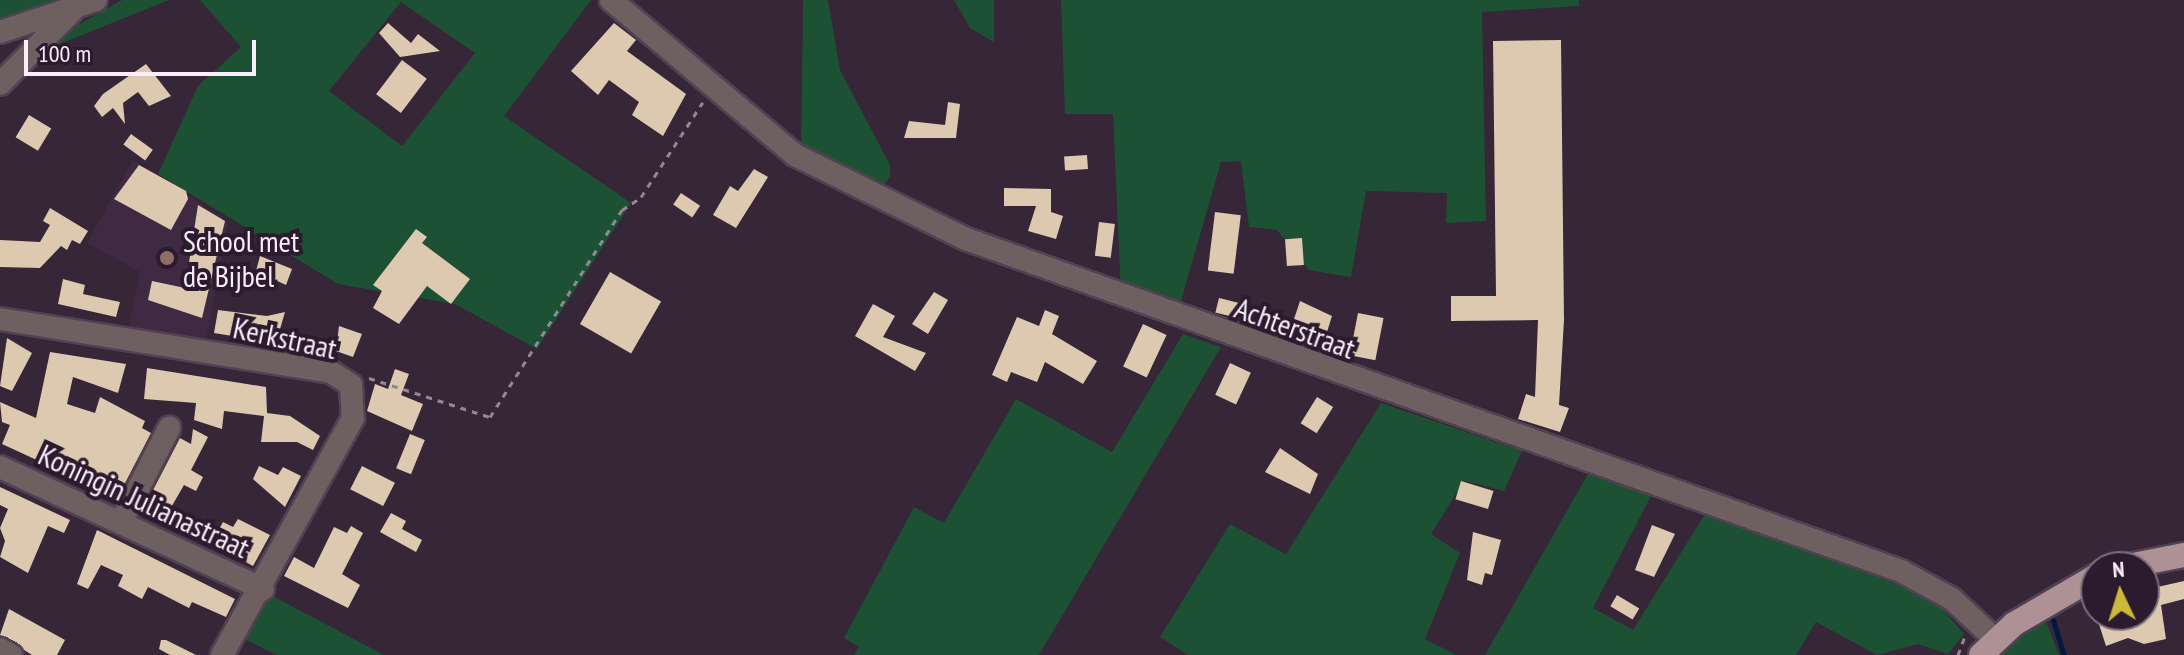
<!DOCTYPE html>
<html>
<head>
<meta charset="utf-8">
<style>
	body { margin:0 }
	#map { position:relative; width:2184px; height:655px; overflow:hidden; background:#372538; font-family:"PT Sans Narrow",sans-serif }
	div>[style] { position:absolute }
	.built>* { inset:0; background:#402a43 }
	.green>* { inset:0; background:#1d5133 }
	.stream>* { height:5px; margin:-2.5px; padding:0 2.5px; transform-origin:2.5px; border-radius:2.5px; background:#01193f }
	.building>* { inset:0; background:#ddc9af; transform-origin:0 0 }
	.path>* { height:3px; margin-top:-1.5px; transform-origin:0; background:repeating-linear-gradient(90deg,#958696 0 6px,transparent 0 12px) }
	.roads { filter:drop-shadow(2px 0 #524153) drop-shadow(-2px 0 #524153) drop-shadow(0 2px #524153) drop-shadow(0 -2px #524153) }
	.minor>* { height:22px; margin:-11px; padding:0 11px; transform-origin:11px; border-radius:11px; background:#6e5f61 }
	.major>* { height:24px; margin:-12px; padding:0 12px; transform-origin:12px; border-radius:12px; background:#ae9195 }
	.dots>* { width:22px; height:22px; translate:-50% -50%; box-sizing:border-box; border:4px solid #2c1b2e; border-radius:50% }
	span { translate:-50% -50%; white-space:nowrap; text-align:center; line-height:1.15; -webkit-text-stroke:8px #2c1b2e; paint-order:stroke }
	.poi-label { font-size:30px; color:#faeefb }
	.left { translate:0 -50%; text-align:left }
	.street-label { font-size:30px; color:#faeefb }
	.north { position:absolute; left:2080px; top:551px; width:80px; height:80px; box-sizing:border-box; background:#2c1b2e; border:2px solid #7e6f80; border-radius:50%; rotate:356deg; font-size:22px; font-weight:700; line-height:32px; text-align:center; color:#faeefb }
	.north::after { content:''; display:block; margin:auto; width:28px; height:36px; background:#ccb939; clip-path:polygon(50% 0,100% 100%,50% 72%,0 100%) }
	.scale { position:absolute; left:24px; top:40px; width:232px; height:36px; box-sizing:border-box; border:4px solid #faeefb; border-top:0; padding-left:10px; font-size:24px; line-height:28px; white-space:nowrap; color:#faeefb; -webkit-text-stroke:6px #2c1b2e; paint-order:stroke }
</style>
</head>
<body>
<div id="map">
	<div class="built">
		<i style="clip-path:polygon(133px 160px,228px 222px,206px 339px,129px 327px,140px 272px,87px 243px)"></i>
	</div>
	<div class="green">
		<i style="clip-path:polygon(0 0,88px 0,0 29px)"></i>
		<i style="clip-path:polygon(122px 0,169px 0,40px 52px,60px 35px)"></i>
		<i style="clip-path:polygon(evenodd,200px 0,591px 0,504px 116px,631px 203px,537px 349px,455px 304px,338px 284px,158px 174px,198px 86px,241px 47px,200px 0,401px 2px,475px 53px,402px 146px,329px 91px,401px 2px)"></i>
		<i style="clip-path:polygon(803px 0,828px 0,840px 70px,890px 165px,890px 177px,878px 193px,801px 153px)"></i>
		<i style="clip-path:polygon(954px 0,994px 0,994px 42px,970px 28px)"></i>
		<i style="clip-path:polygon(1061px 0,1579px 0,1579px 6px,1482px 12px,1486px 221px,1446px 223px,1447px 193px,1366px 191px,1351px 277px,1309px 270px,1277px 230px,1249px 227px,1241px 161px,1221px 162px,1177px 315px,1121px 295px,1113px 114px,1065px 114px)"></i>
		<i style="clip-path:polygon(1183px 334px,1221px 347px,1039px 655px,854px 655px,859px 647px,844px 638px,914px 507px,944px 523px,1016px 399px,1112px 452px)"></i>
		<i style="clip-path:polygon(1381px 403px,1522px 451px,1504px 491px,1464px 481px,1431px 534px,1460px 553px,1425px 639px,1457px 655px,1188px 655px,1160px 637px,1230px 524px,1286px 554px)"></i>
		<i style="clip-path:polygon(1588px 474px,1651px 496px,1593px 608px,1633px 630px,1705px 514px,1932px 597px,1964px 634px,1948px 654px,1918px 644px,1877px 655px,1816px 622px,1796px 655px,1485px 655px)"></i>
		<i style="clip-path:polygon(269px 594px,384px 655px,277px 655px,242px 638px)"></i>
		<i style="clip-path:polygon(2045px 619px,2059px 655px,1994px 655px,2008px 642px)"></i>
	</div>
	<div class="stream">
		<i style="left:2053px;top:620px;width:37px;rotate:73deg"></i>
	</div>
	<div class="building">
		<i style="clip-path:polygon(388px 23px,411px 43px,418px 34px,440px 51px,400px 57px,379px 33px)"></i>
		<i style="clip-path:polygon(614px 23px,636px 40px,627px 51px,686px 94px,663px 136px,632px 115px,639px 102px,609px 80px,598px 95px,571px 71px)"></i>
		<i style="clip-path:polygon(1561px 40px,1564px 320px,1559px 405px,1569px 408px,1560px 432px,1518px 419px,1526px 394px,1535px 397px,1538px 320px,1451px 321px,1451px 296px,1496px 296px,1493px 41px)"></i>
		<i style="left:402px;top:60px;width:31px;height:43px;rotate:37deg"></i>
		<i style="clip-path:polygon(146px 64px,171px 96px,149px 106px,138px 92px,123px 103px,125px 124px,113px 108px,102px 117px,94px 106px,103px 94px)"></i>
		<i style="clip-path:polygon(948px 102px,960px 104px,956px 138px,904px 138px,909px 121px,945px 125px)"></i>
		<i style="left:29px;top:115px;width:26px;height:26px;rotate:31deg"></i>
		<i style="left:131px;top:134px;width:27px;height:13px;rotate:36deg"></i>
		<i style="left:1087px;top:155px;width:14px;height:23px;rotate:86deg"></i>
		<i style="clip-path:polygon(139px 165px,186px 191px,188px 199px,171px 230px,114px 199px)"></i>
		<i style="clip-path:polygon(754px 169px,768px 177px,736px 228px,713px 215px,730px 186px,738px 191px)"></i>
		<i style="clip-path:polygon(1004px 188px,1051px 189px,1051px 212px,1063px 216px,1056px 239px,1028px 231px,1036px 206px,1004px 206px)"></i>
		<i style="left:681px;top:193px;width:23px;height:14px;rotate:34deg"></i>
		<i style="clip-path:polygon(198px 205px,225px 221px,202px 318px,148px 300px,152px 281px,185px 288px)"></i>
		<i style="clip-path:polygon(50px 208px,88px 231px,80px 244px,72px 240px,67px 250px,61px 246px,40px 268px,0 267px,0 240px,40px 242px,50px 225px,43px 221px)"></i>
		<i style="left:1215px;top:212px;width:26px;height:59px;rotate:7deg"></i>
		<i style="left:1099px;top:222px;width:16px;height:34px;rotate:7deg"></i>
		<i style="clip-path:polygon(416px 229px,427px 237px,422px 243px,470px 279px,451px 304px,427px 286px,399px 324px,373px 308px,382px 291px,373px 285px)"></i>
		<i style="left:1302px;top:238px;width:27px;height:17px;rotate:86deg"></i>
		<i style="clip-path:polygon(260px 256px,292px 269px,286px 285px,256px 271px)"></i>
		<i style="left:610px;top:272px;width:59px;height:60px;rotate:30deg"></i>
		<i style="clip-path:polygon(63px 279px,85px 285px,83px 294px,120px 302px,116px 317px,58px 304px)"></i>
		<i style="clip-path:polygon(934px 292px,948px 300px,928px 334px,912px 324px)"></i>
		<i style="left:1219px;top:298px;width:25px;height:15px;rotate:14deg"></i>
		<i style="clip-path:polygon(1300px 301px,1332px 316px,1327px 332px,1293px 322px)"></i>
		<i style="clip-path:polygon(873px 304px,895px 316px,883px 337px,926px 353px,915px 371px,855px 336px)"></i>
		<i style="clip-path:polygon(218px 310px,267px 316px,285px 312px,276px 343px,214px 333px)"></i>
		<i style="clip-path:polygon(1045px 310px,1059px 316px,1052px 334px,1097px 361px,1083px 384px,1045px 362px,1037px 382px,1011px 372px,1007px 382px,992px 375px,1017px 317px,1039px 326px)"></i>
		<i style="left:1358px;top:313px;width:26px;height:43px;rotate:11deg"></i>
		<i style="left:1143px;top:324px;width:26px;height:47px;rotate:25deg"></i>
		<i style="clip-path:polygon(339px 326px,362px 334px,353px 357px,336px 351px)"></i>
		<i style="clip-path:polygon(7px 338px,32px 353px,12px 391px,0 386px)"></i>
		<i style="clip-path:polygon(50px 352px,126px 364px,118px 393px,73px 377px,67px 404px,95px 413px,100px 397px,145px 421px,142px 428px,151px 433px,122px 489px,109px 482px,104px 491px,2px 444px,10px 425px,2px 422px,0 402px,36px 418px)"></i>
		<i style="left:1230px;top:363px;width:23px;height:35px;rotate:25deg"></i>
		<i style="clip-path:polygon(147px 368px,266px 387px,267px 413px,290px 416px,320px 436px,313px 450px,297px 442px,261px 442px,264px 416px,224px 411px,222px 429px,194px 420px,196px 403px,144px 399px)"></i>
		<i style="clip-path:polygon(395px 369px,409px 374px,401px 395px,423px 404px,412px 431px,367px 411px,375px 384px,388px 389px)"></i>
		<i style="left:1317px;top:397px;width:19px;height:31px;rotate:32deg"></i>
		<i style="clip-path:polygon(193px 429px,208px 437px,191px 470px,203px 477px,196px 491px,184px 485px,169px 511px,151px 494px,180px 438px,191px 444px)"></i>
		<i style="left:410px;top:434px;width:16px;height:37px;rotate:22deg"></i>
		<i style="clip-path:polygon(1280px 448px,1318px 474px,1310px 494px,1265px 472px)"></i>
		<i style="clip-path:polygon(259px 466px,278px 475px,283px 467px,301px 476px,285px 507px,253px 479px)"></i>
		<i style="left:362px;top:466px;width:37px;height:26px;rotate:27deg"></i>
		<i style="left:1461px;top:481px;width:34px;height:19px;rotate:17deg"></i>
		<i style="clip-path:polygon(0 487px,70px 520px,64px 533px,48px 526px,28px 573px,0 557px,5px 541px,0 528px,8px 509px,0 505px)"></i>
		<i style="clip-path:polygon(391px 513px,406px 521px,402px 529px,422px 540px,416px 552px,380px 532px)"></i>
		<i style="clip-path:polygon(238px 519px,270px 535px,253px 566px,235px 556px,239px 548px,216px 535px,223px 522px,233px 527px)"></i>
		<i style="clip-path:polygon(1652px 525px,1675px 534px,1654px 577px,1635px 570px)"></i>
		<i style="clip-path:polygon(351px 526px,363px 533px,342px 574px,360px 585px,348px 608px,284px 576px,294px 557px,314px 568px,334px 527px,347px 533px)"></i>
		<i style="clip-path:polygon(97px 530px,235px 599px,226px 617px,192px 602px,189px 608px,148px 587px,142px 599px,118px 586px,123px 575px,101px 565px,88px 589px,77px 584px)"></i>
		<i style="clip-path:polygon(1473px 532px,1501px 540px,1492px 575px,1485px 573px,1482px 585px,1467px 580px)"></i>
		<i style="clip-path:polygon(2184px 581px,2184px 599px,2161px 605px,2166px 639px,2144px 644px,2128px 638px,2106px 646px,2096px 615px,2144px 615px,2144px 590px)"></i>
		<i style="left:1617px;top:595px;width:26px;height:13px;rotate:31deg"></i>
		<i style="clip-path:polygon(9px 609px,65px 640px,57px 655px,32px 655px,0 635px)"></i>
		<i style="clip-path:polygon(161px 640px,166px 640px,196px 655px,170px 655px,159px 649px)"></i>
	</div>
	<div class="path">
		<i style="left:369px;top:378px;width:127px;rotate:17.9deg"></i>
		<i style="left:490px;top:417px;width:246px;rotate:-57.5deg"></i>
		<i style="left:622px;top:210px;width:23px;rotate:-34deg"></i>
		<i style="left:641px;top:197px;width:113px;rotate:-56.9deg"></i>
		<i style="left:1958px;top:655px;width:20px;rotate:-70deg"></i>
	</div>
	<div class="roads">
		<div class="minor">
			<i style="left:611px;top:0;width:241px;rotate:40.1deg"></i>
			<i style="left:795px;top:155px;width:191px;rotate:26.2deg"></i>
			<i style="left:966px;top:239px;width:992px;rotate:19.55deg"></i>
			<i style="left:1901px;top:571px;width:58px;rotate:28.8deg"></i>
			<i style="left:1952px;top:599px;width:60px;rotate:43deg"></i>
			<i style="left:0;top:32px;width:101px;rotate:-18.4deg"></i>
			<i style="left:0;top:84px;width:103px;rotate:-45.4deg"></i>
			<i style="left:0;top:319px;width:335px;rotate:9.1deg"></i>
			<i style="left:331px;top:372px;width:24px;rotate:33deg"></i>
			<i style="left:351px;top:385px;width:33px;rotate:87deg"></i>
			<i style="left:353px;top:418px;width:271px;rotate:118.9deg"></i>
			<i style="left:0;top:467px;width:290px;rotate:24.9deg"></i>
			<i style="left:121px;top:522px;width:106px;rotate:-62.9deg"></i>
			<i style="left:0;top:649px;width:13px;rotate:29deg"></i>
		</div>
		<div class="major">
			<i style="left:2123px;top:567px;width:62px;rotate:-11.1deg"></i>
			<i style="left:1981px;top:655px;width:45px;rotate:-43.2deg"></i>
			<i style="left:2014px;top:624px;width:95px;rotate:-30.3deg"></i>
		</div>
	</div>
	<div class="dots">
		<i style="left:167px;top:258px;background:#8d6e63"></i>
	</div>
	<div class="poi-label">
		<span class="left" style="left:183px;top:258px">School met<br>de Bijbel</span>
	</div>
	<div class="street-label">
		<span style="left:1295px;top:328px;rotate:20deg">Achterstraat</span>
		<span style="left:285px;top:338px;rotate:12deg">Kerkstraat</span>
		<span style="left:144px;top:501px;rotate:25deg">Koningin Julianastraat</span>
	</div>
	<div class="north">N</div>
	<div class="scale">100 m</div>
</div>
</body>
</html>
